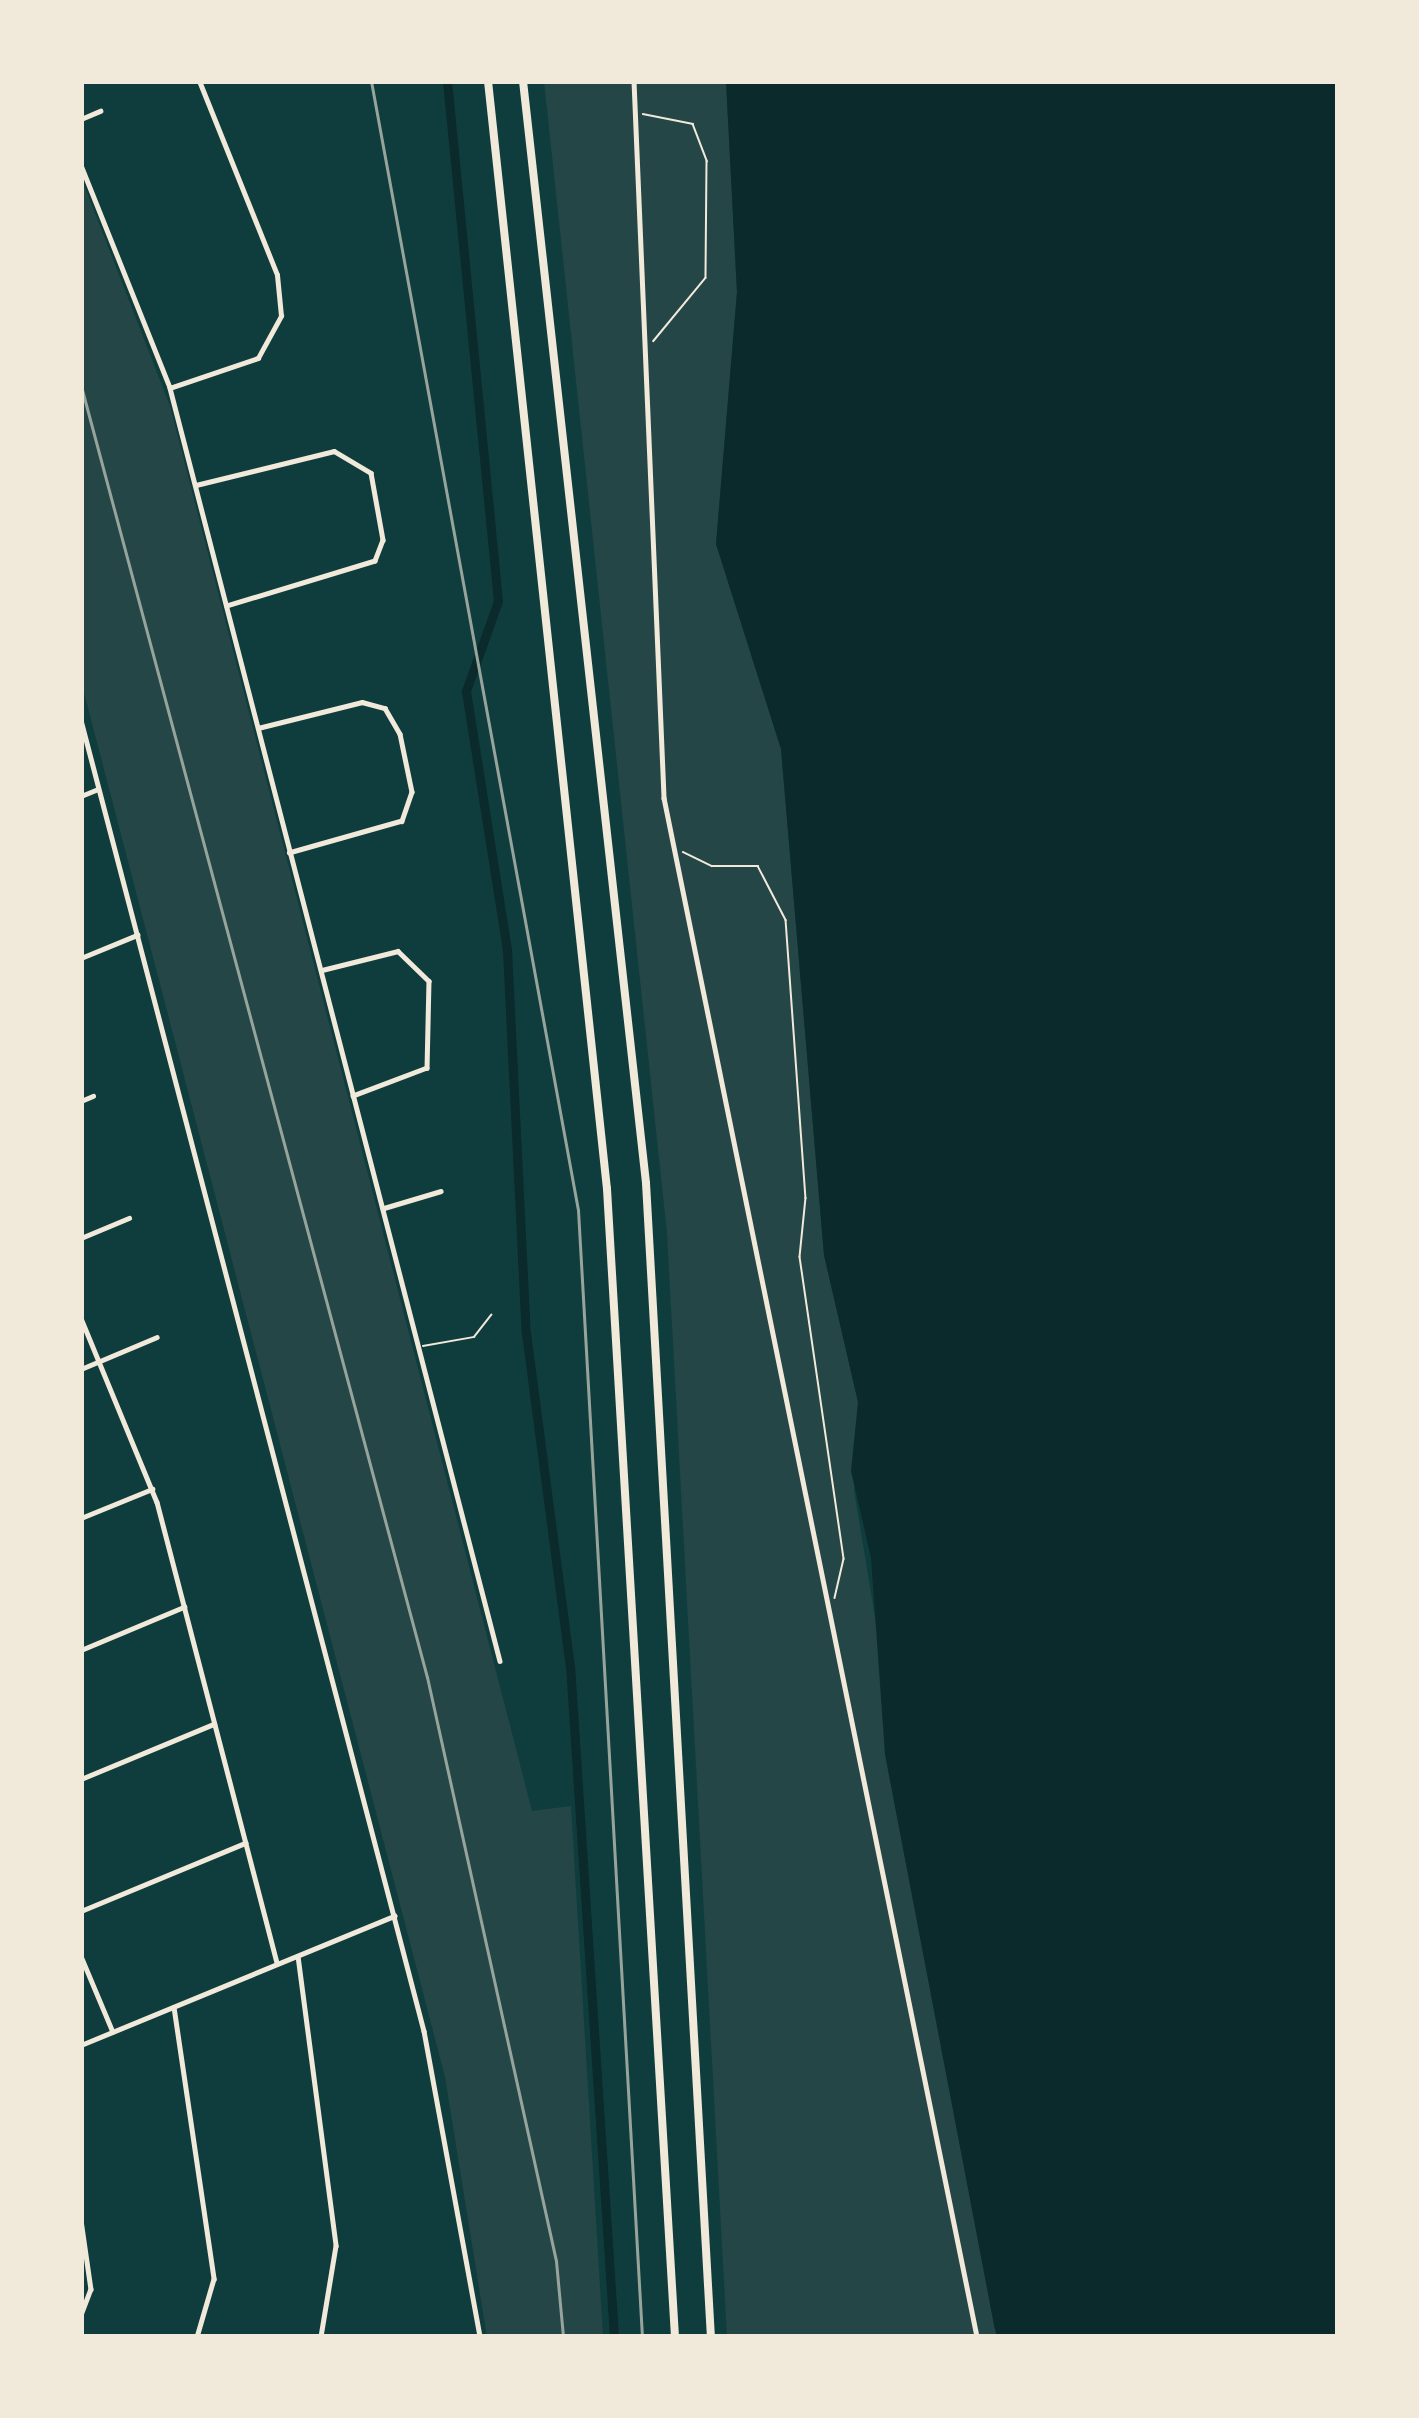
<!DOCTYPE html>
<html>
<head>
<meta charset="utf-8">
<style>
	body { margin:0 }
	#map { position:relative; width:1419px; height:2418px; overflow:hidden; background:#0f3d3e; font-family:Rubik,sans-serif }
	div>[style] { position:absolute }
	.green>* { inset:0; background:#244646 }
	.water>* { inset:0; background:#0a2a2b }
	.canal>* { height:9px; margin:-4.5px; padding:0 4.5px; transform-origin:4.5px; border-radius:4.5px; background:#0a2a2b }
	.path>* { height:1.5px; margin:-0.75px; padding:0 0.75px; transform-origin:0.75px; border-radius:0.75px; background:#f1e9da }
	.service>* { height:1.5px; margin:-0.75px; padding:0 0.75px; transform-origin:0.75px; border-radius:0.75px; background:#f1e9da }
	.minor>* { height:4.5px; margin:-2.25px; padding:0 2.25px; transform-origin:2.25px; border-radius:2.25px; background:#f1e9da }
	.tertiary>* { height:4.5px; margin:-2.25px; padding:0 2.25px; transform-origin:2.25px; border-radius:2.25px; background:#f1e9da }
	.motorway>* { height:8px; margin:-4px; padding:0 4px; transform-origin:4px; border-radius:4px; background:#f1e9da }
	.rail>* { height:3px; margin:-1.5px; padding:0 1.5px; transform-origin:1.5px; border-radius:1.5px; background:#97a49c }
	span { translate:-50% -50%; white-space:nowrap; text-align:center; line-height:1.15; -webkit-text-stroke:10px #f1e9da; paint-order:stroke }
	.frame { position:absolute; inset:0; border:84px solid #f1e9da; pointer-events:none }
</style>
</head>
<body>
<div id="map">
	<div class="green">
		<i style="clip-path:polygon(544px 81px,726px 81px,737px 292px,716px 544px,781px 749px,824px 1255px,858px 1402px,854px 1490px,884px 1672px,885px 1754px,997px 2337px,727px 2337px,667px 1233px)"></i>
		<i style="clip-path:polygon(81px 177px,170px 406px,532px 1811px,571px 1806px,603px 2337px,487px 2337px,445px 2077px,81px 681px)"></i>
	</div>
	<div class="water">
		<i style="clip-path:polygon(726px 81px,1338px 81px,1338px 2337px,997px 2337px,994px 2325px,885px 1754px,871px 1558px,851px 1471px,858px 1402px,824px 1255px,781px 749px,716px 544px,737px 292px)"></i>
	</div>
	<div class="canal">
		<i style="left:447px;top:81px;width:522px;rotate:84.4deg"></i>
		<i style="left:498px;top:601px;width:96px;rotate:109.6deg"></i>
		<i style="left:466px;top:691px;width:262px;rotate:81deg"></i>
		<i style="left:507px;top:950px;width:383px;rotate:87.2deg"></i>
		<i style="left:526px;top:1333px;width:335px;rotate:82.5deg"></i>
		<i style="left:570px;top:1665px;width:673px;rotate:86.25deg"></i>
	</div>
	<div class="path">
		<i style="left:643px;top:114px;width:51px;rotate:11.3deg"></i>
		<i style="left:693px;top:124px;width:40px;rotate:69deg"></i>
		<i style="left:707px;top:161px;width:117px;rotate:90.5deg"></i>
		<i style="left:706px;top:278px;width:82px;rotate:129.5deg"></i>
		<i style="left:683px;top:852px;width:32px;rotate:26deg"></i>
		<i style="left:712px;top:866px;width:46px"></i>
		<i style="left:758px;top:866px;width:61px;rotate:62.6deg"></i>
		<i style="left:786px;top:920px;width:279px;rotate:85.9deg"></i>
		<i style="left:806px;top:1198px;width:59px;rotate:95.8deg"></i>
		<i style="left:800px;top:1257px;width:305px;rotate:81.7deg"></i>
		<i style="left:844px;top:1559px;width:40px;rotate:103deg"></i>
	</div>
	<div class="service">
		<i style="left:423px;top:1346px;width:52px;rotate:-10deg"></i>
		<i style="left:474px;top:1337px;width:28px;rotate:-52deg"></i>
	</div>
	<div class="minor">
		<i style="left:81px;top:119px;width:21px;rotate:-23deg"></i>
		<i style="left:81px;top:165px;width:240px;rotate:68.2deg"></i>
		<i style="left:170px;top:388px;width:1315px;rotate:75.47deg"></i>
		<i style="left:170px;top:388px;width:93px;rotate:-18.8deg"></i>
		<i style="left:258px;top:358px;width:48px;rotate:-61.3deg"></i>
		<i style="left:281px;top:316px;width:41px;rotate:-95.6deg"></i>
		<i style="left:277px;top:275px;width:209px;rotate:-111.9deg"></i>
		<i style="left:196px;top:485px;width:142px;rotate:-13.8deg"></i>
		<i style="left:334px;top:451px;width:43px;rotate:30.7deg"></i>
		<i style="left:371px;top:473px;width:68px;rotate:79.8deg"></i>
		<i style="left:383px;top:540px;width:22px;rotate:111deg"></i>
		<i style="left:375px;top:561px;width:155px;rotate:163.1deg"></i>
		<i style="left:258px;top:728px;width:107px;rotate:-14deg"></i>
		<i style="left:362px;top:702px;width:24px;rotate:15deg"></i>
		<i style="left:385px;top:708px;width:30px;rotate:60deg"></i>
		<i style="left:400px;top:734px;width:59px;rotate:78.3deg"></i>
		<i style="left:412px;top:792px;width:31px;rotate:109deg"></i>
		<i style="left:402px;top:821px;width:117px;rotate:164.2deg"></i>
		<i style="left:81px;top:796px;width:18px;rotate:-22deg"></i>
		<i style="left:322px;top:970px;width:78px;rotate:-14deg"></i>
		<i style="left:398px;top:951px;width:43px;rotate:44.1deg"></i>
		<i style="left:429px;top:981px;width:87px;rotate:91.3deg"></i>
		<i style="left:427px;top:1068px;width:79px;rotate:159.3deg"></i>
		<i style="left:81px;top:1101px;width:13px;rotate:-23deg"></i>
		<i style="left:384px;top:1208px;width:59px;rotate:-16.6deg"></i>
		<i style="left:81px;top:1238px;width:52px;rotate:-22.6deg"></i>
		<i style="left:81px;top:1318px;width:199px;rotate:67.6deg"></i>
		<i style="left:157px;top:1502px;width:477px;rotate:75.4deg"></i>
		<i style="left:81px;top:1369px;width:82px;rotate:-22.8deg"></i>
		<i style="left:81px;top:1518px;width:77px;rotate:-22.2deg"></i>
		<i style="left:81px;top:1650px;width:112px;rotate:-22.7deg"></i>
		<i style="left:81px;top:1779px;width:144px;rotate:-22.5deg"></i>
		<i style="left:81px;top:1911px;width:178px;rotate:-22.5deg"></i>
		<i style="left:81px;top:1956px;width:82px;rotate:67.2deg"></i>
		<i style="left:298px;top:1956px;width:292px;rotate:82.5deg"></i>
		<i style="left:336px;top:2246px;width:92px;rotate:99.4deg"></i>
		<i style="left:174px;top:2007px;width:275px;rotate:81.6deg"></i>
		<i style="left:214px;top:2279px;width:60px;rotate:106.3deg"></i>
		<i style="left:81px;top:2045px;width:339px;rotate:-22.4deg"></i>
		<i style="left:81px;top:2220px;width:70px;rotate:81.8deg"></i>
		<i style="left:91px;top:2289px;width:28px;rotate:111deg"></i>
	</div>
	<div class="tertiary">
		<i style="left:634px;top:81px;width:718px;rotate:87.6deg"></i>
		<i style="left:664px;top:798px;width:1571px;rotate:78.5deg"></i>
		<i style="left:81px;top:720px;width:1355px;rotate:75.34deg"></i>
		<i style="left:424px;top:2031px;width:311px;rotate:79.6deg"></i>
		<i style="left:81px;top:958px;width:61px;rotate:-22.3deg"></i>
	</div>
	<div class="motorway">
		<i style="left:488px;top:81px;width:1114px;rotate:83.87deg"></i>
		<i style="left:607px;top:1189px;width:1150px;rotate:86.61deg"></i>
		<i style="left:523px;top:81px;width:1109px;rotate:83.63deg"></i>
		<i style="left:646px;top:1183px;width:1156px;rotate:86.78deg"></i>
	</div>
	<div class="rail">
		<i style="left:371px;top:81px;width:1148px;rotate:79.61deg"></i>
		<i style="left:578px;top:1210px;width:1129px;rotate:86.75deg"></i>
		<i style="left:81px;top:386px;width:1337px;rotate:75deg"></i>
		<i style="left:427px;top:1677px;width:598px;rotate:77.54deg"></i>
		<i style="left:556px;top:2261px;width:76px;rotate:84.7deg"></i>
	</div>
	<div class="frame"></div>
</div>
</body>
</html>
